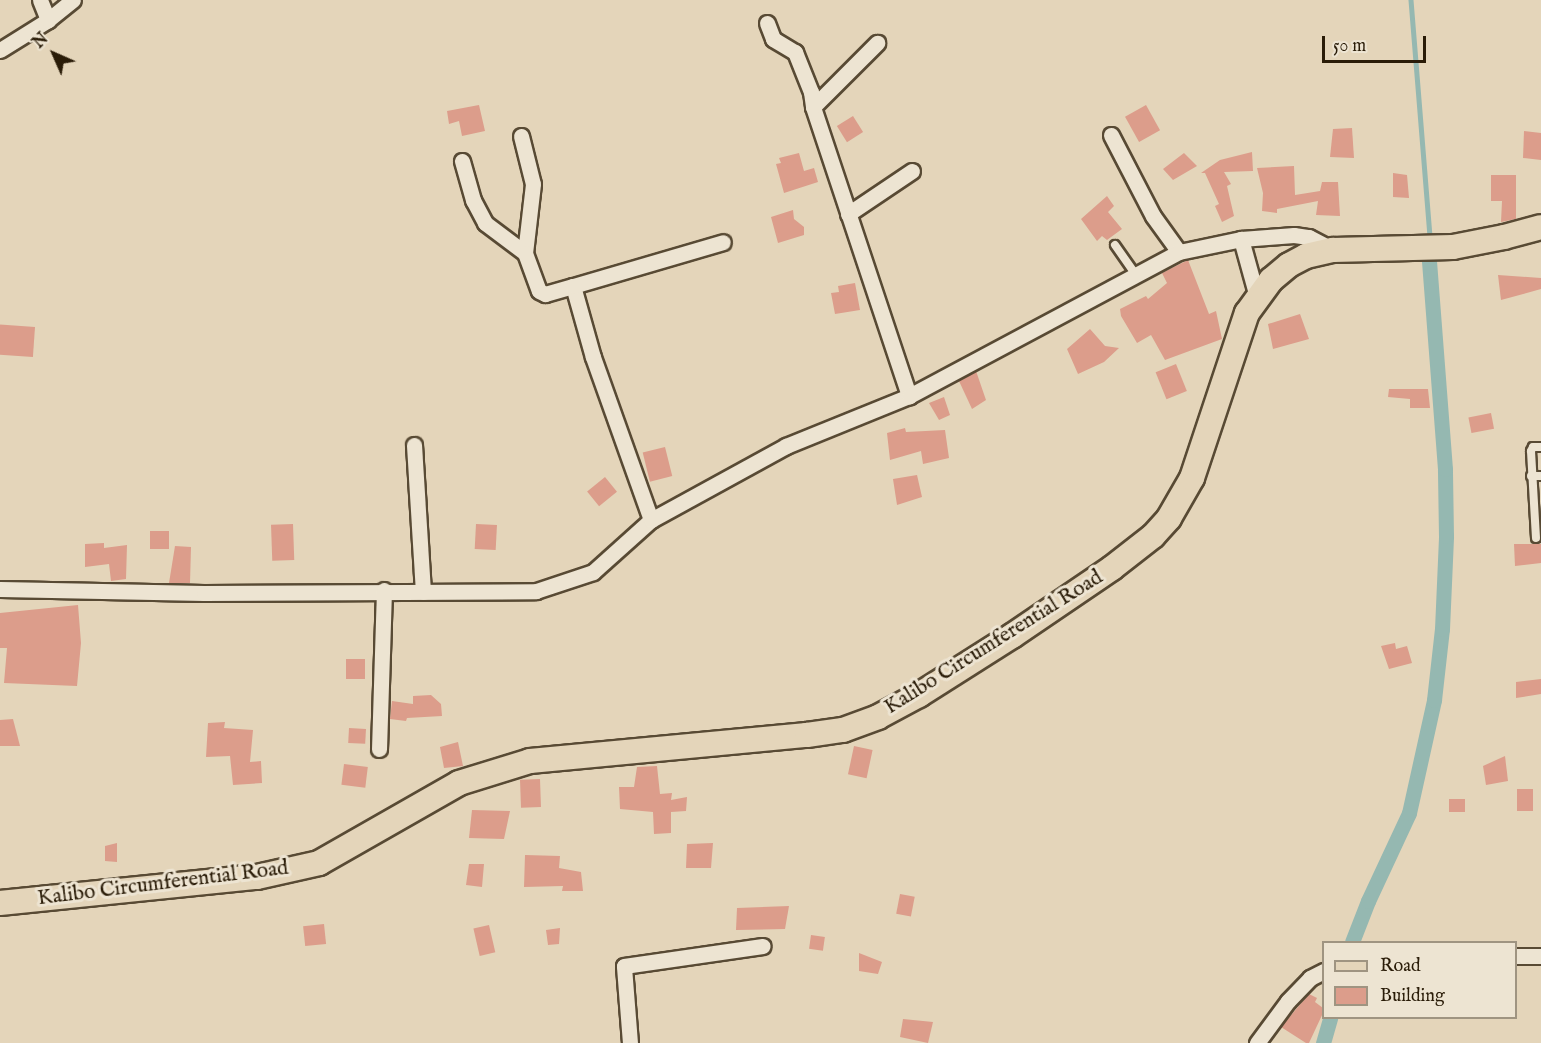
<!DOCTYPE html>
<html>
<head>
<meta charset="utf-8">
<style>
	body { margin:0 }
	#map { position:relative; width:1541px; height:1043px; overflow:hidden; background:#e4d5ba; font-family:"IM FELL English",serif }
	div>[style] { position:absolute }
	.stream>* { height:4.5px; margin:-2.25px; padding:0 2.25px; transform-origin:2.25px; border-radius:2.25px; background:#95b8b1 }
	.canal>* { height:15px; margin:-7.5px; padding:0 7.5px; transform-origin:7.5px; border-radius:7.5px; background:#95b8b1 }
	.building>* { inset:0; background:#dc9d8b; transform-origin:0 0 }
	.roads { filter:drop-shadow(2px 0 #584a34) drop-shadow(-2px 0 #584a34) drop-shadow(0 2px #584a34) drop-shadow(0 -2px #584a34) }
	.service>* { height:8px; margin:-4px; padding:0 4px; transform-origin:4px; border-radius:4px; background:#ede4d2 }
	.minor>* { height:15px; margin:-7.5px; padding:0 7.5px; transform-origin:7.5px; border-radius:7.5px; background:#ede4d2 }
	.primary>* { height:24px; margin:-12px; padding:0 12px; transform-origin:12px; border-radius:12px; background:#e4d5ba }
	span { translate:-50% -50%; white-space:nowrap; text-align:center; line-height:1.15; -webkit-text-stroke:6px #ede4d2; paint-order:stroke }
	.street-label { font-size:21px; color:#2a1c08 }
	.legend { position:absolute; left:1322px; top:941px; width:195px; height:78px; box-sizing:border-box; background:#ede4d2; border:2px solid #9f9481; margin:0; padding:8px 10px; list-style:none; font-size:18px; color:#2a1c08 }
	.legend li { display:flex; align-items:center; gap:12px; height:30px }
	.legend b { width:30px; border:2px solid #9f9481 }
	.north { position:absolute; left:24px; top:24px; width:60px; height:60px; -webkit-text-stroke:4px #ede4d2; paint-order:stroke; rotate:315deg; font-size:16px; font-weight:700; line-height:24px; text-align:center; color:#2a1c08 }
	.north::after { content:''; display:block; margin:auto; width:21px; height:27px; background:#2a1c08; clip-path:polygon(50% 0,100% 100%,50% 72%,0 100%) }
	.scale { position:absolute; left:1322px; top:36px; width:104px; height:27px; box-sizing:border-box; border:3px solid #2a1c08; border-top:0; padding-left:8px; font-size:18px; line-height:21px; white-space:nowrap; color:#2a1c08; -webkit-text-stroke:4px #ede4d2; paint-order:stroke }
</style>
</head>
<body>
<div id="map">
	<div class="stream">
		<i style="left:1411px;top:0;width:236px;rotate:85.4deg"></i>
	</div>
	<div class="canal">
		<i style="left:1352px;top:942px;width:44px;rotate:-68.7deg"></i>
		<i style="left:1368px;top:901px;width:97px;rotate:-65deg"></i>
		<i style="left:1409px;top:813px;width:116px;rotate:-77.5deg"></i>
		<i style="left:1434px;top:700px;width:71px;rotate:-83.6deg"></i>
		<i style="left:1442px;top:629px;width:93px;rotate:-87.5deg"></i>
		<i style="left:1446px;top:536px;width:67px;rotate:-90.9deg"></i>
		<i style="left:1445px;top:469px;width:209px;rotate:-94.4deg"></i>
		<i style="left:1323px;top:1043px;width:26px;rotate:-74deg"></i>
	</div>
	<div class="building">
		<i style="clip-path:polygon(479px 105px,485px 131px,462px 136px,459px 121px,449px 124px,447px 111px)"></i>
		<i style="left:1146px;top:105px;width:29px;height:24px;rotate:61deg"></i>
		<i style="left:853px;top:116px;width:19px;height:19px;rotate:58deg"></i>
		<i style="clip-path:polygon(1352px 128px,1354px 158px,1330px 157px,1333px 129px)"></i>
		<i style="clip-path:polygon(1524px 131px,1541px 133px,1541px 160px,1523px 158px)"></i>
		<i style="clip-path:polygon(1252px 152px,1253px 171px,1224px 172px,1231px 184px,1227px 186px,1234px 216px,1222px 222px,1215px 206px,1219px 204px,1205px 173px,1201px 173px,1220px 160px)"></i>
		<i style="clip-path:polygon(799px 153px,804px 171px,814px 168px,818px 182px,784px 193px,776px 164px,781px 163px,779px 158px)"></i>
		<i style="clip-path:polygon(1184px 153px,1197px 166px,1173px 180px,1163px 169px)"></i>
		<i style="clip-path:polygon(1294px 166px,1295px 195px,1320px 191px,1322px 182px,1338px 182px,1340px 216px,1316px 215px,1318px 201px,1277px 209px,1277px 213px,1262px 211px,1263px 193px,1257px 168px)"></i>
		<i style="clip-path:polygon(1393px 173px,1407px 175px,1409px 198px,1393px 197px)"></i>
		<i style="clip-path:polygon(1491px 175px,1516px 175px,1516px 219px,1501px 222px,1502px 201px,1491px 201px)"></i>
		<i style="clip-path:polygon(1107px 196px,1114px 206px,1108px 212px,1122px 229px,1107px 240px,1102px 236px,1097px 241px,1081px 219px)"></i>
		<i style="clip-path:polygon(793px 210px,794px 219px,804px 227px,804px 235px,778px 243px,771px 217px)"></i>
		<i style="clip-path:polygon(1188px 260px,1209px 314px,1216px 311px,1222px 339px,1165px 360px,1151px 335px,1137px 343px,1121px 316px,1120px 309px,1146px 296px,1148px 299px,1167px 283px,1162px 273px)"></i>
		<i style="clip-path:polygon(1498px 275px,1541px 278px,1541px 289px,1501px 300px)"></i>
		<i style="clip-path:polygon(855px 283px,860px 310px,835px 314px,831px 293px,839px 292px,838px 286px)"></i>
		<i style="clip-path:polygon(1300px 314px,1309px 339px,1273px 349px,1268px 324px)"></i>
		<i style="left:35px;top:327px;width:30px;height:35px;rotate:94deg"></i>
		<i style="clip-path:polygon(1090px 329px,1105px 346px,1119px 348px,1104px 362px,1078px 374px,1067px 349px)"></i>
		<i style="left:1176px;top:364px;width:29px;height:22px;rotate:68deg"></i>
		<i style="clip-path:polygon(976px 371px,986px 400px,972px 409px,959px 381px)"></i>
		<i style="clip-path:polygon(1389px 389px,1428px 389px,1430px 408px,1410px 408px,1410px 399px,1388px 397px)"></i>
		<i style="clip-path:polygon(944px 397px,950px 415px,939px 420px,929px 403px)"></i>
		<i style="left:1491px;top:413px;width:16px;height:23px;rotate:79deg"></i>
		<i style="clip-path:polygon(905px 428px,906px 432px,945px 430px,949px 458px,923px 464px,921px 451px,890px 460px,887px 433px)"></i>
		<i style="left:665px;top:447px;width:30px;height:23px;rotate:76deg"></i>
		<i style="clip-path:polygon(917px 475px,922px 497px,897px 505px,893px 479px)"></i>
		<i style="left:605px;top:477px;width:19px;height:23px;rotate:51deg"></i>
		<i style="left:293px;top:524px;width:36px;height:22px;rotate:88deg"></i>
		<i style="left:476px;top:524px;width:21px;height:25px;rotate:3deg"></i>
		<i style="left:150px;top:531px;width:19px;height:18px"></i>
		<i style="clip-path:polygon(104px 543px,104px 548px,127px 545px,126px 579px,111px 581px,109px 564px,85px 567px,85px 544px)"></i>
		<i style="clip-path:polygon(1514px 544px,1541px 544px,1541px 563px,1515px 566px)"></i>
		<i style="clip-path:polygon(175px 546px,191px 547px,190px 583px,169px 583px)"></i>
		<i style="clip-path:polygon(78px 605px,81px 643px,77px 686px,4px 683px,7px 648px,0 648px,0 613px)"></i>
		<i style="clip-path:polygon(1395px 643px,1396px 649px,1407px 646px,1412px 663px,1389px 669px,1381px 646px)"></i>
		<i style="left:346px;top:659px;width:19px;height:20px"></i>
		<i style="clip-path:polygon(1541px 679px,1541px 694px,1516px 698px,1516px 682px)"></i>
		<i style="clip-path:polygon(431px 695px,441px 704px,442px 716px,407px 718px,406px 721px,390px 719px,392px 701px,413px 704px,413px 696px)"></i>
		<i style="clip-path:polygon(13px 719px,20px 746px,0 746px,0 720px)"></i>
		<i style="clip-path:polygon(225px 722px,224px 728px,253px 730px,250px 762px,261px 761px,262px 783px,233px 785px,230px 756px,206px 757px,208px 723px)"></i>
		<i style="left:349px;top:728px;width:17px;height:15px;rotate:3deg"></i>
		<i style="clip-path:polygon(458px 742px,463px 766px,444px 768px,440px 747px)"></i>
		<i style="left:854px;top:746px;width:19px;height:29px;rotate:12deg"></i>
		<i style="clip-path:polygon(1505px 756px,1508px 781px,1486px 785px,1483px 766px)"></i>
		<i style="left:344px;top:764px;width:24px;height:21px;rotate:7deg"></i>
		<i style="clip-path:polygon(657px 766px,660px 794px,672px 793px,671px 800px,687px 797px,686px 811px,671px 812px,671px 833px,654px 834px,653px 812px,620px 809px,619px 787px,634px 787px,637px 767px)"></i>
		<i style="left:540px;top:779px;width:28px;height:20px;rotate:88deg"></i>
		<i style="left:1517px;top:789px;width:16px;height:22px"></i>
		<i style="left:1465px;top:799px;width:13px;height:16px;rotate:90deg"></i>
		<i style="clip-path:polygon(472px 810px,510px 811px,504px 839px,469px 838px)"></i>
		<i style="clip-path:polygon(117px 843px,117px 862px,105px 861px,105px 846px)"></i>
		<i style="clip-path:polygon(713px 843px,711px 868px,686px 868px,687px 844px)"></i>
		<i style="clip-path:polygon(525px 855px,560px 856px,559px 868px,581px 872px,583px 891px,562px 891px,563px 886px,524px 887px)"></i>
		<i style="clip-path:polygon(469px 864px,484px 864px,482px 887px,466px 885px)"></i>
		<i style="left:900px;top:894px;width:15px;height:20px;rotate:11deg"></i>
		<i style="clip-path:polygon(789px 906px,785px 929px,736px 930px,737px 908px)"></i>
		<i style="left:324px;top:924px;width:20px;height:21px;rotate:84deg"></i>
		<i style="left:489px;top:925px;width:28px;height:16px;rotate:77deg"></i>
		<i style="clip-path:polygon(560px 928px,559px 944px,548px 945px,546px 930px)"></i>
		<i style="left:811px;top:935px;width:14px;height:14px;rotate:8deg"></i>
		<i style="clip-path:polygon(859px 953px,882px 962px,878px 974px,859px 971px)"></i>
		<i style="clip-path:polygon(1309px 994px,1317px 998px,1315px 1002px,1323px 1008px,1323px 1013px,1309px 1043px,1306px 1043px,1281px 1027px)"></i>
		<i style="clip-path:polygon(903px 1019px,933px 1022px,928px 1043px,900px 1037px)"></i>
	</div>
	<div class="roads">
		<div class="service">
			<i style="left:1115px;top:245px;width:38px;rotate:55deg"></i>
			<i style="left:1531px;top:476px;width:10px"></i>
			<i style="left:1536px;top:538px;width:87px;rotate:-93.3deg"></i>
			<i style="left:1531px;top:451px;width:4px;rotate:-63deg"></i>
			<i style="left:1533px;top:447px;width:8px"></i>
		</div>
		<div class="minor">
			<i style="left:40px;top:0;width:22px;rotate:68deg"></i>
			<i style="left:767px;top:23px;width:17px;rotate:69deg"></i>
			<i style="left:773px;top:39px;width:26px;rotate:31deg"></i>
			<i style="left:795px;top:52px;width:43px;rotate:68.2deg"></i>
			<i style="left:811px;top:92px;width:15px;rotate:82deg"></i>
			<i style="left:813px;top:107px;width:305px;rotate:71.6deg"></i>
			<i style="left:0;top:50px;width:57px;rotate:-32deg"></i>
			<i style="left:48px;top:20px;width:32px;rotate:-39deg"></i>
			<i style="left:813px;top:107px;width:91px;rotate:-45deg"></i>
			<i style="left:1111px;top:135px;width:91px;rotate:62.6deg"></i>
			<i style="left:1153px;top:216px;width:44px;rotate:54.2deg"></i>
			<i style="left:521px;top:136px;width:49px;rotate:76deg"></i>
			<i style="left:533px;top:184px;width:69px;rotate:96.6deg"></i>
			<i style="left:462px;top:161px;width:41px;rotate:74.2deg"></i>
			<i style="left:473px;top:200px;width:26px;rotate:62deg"></i>
			<i style="left:485px;top:223px;width:50px;rotate:36.9deg"></i>
			<i style="left:525px;top:253px;width:40px;rotate:69.8deg"></i>
			<i style="left:539px;top:291px;width:7px;rotate:27deg"></i>
			<i style="left:545px;top:294px;width:29px;rotate:-16deg"></i>
			<i style="left:573px;top:286px;width:74px;rotate:74.3deg"></i>
			<i style="left:593px;top:357px;width:173px;rotate:70.4deg"></i>
			<i style="left:848px;top:214px;width:77px;rotate:-33.9deg"></i>
			<i style="left:1241px;top:239px;width:60px;rotate:74.6deg"></i>
			<i style="left:573px;top:286px;width:156px;rotate:-16.3deg"></i>
			<i style="left:414px;top:445px;width:147px;rotate:86.5deg"></i>
			<i style="left:0;top:589px;width:204px;rotate:1.1deg"></i>
			<i style="left:204px;top:593px;width:332px;rotate:-0.3deg"></i>
			<i style="left:536px;top:591px;width:60px;rotate:-18.4deg"></i>
			<i style="left:593px;top:572px;width:78px;rotate:-41.9deg"></i>
			<i style="left:651px;top:520px;width:154px;rotate:-28.7deg"></i>
			<i style="left:786px;top:446px;width:133px;rotate:-22.1deg"></i>
			<i style="left:909px;top:396px;width:306px;rotate:-28.1deg"></i>
			<i style="left:1179px;top:252px;width:63px;rotate:-11.8deg"></i>
			<i style="left:1241px;top:239px;width:53px;rotate:-4.3deg"></i>
			<i style="left:1294px;top:235px;width:15px;rotate:8deg"></i>
			<i style="left:1309px;top:237px;width:27px;rotate:28deg"></i>
			<i style="left:379px;top:749px;width:159px;rotate:-88.2deg"></i>
			<i style="left:1516px;top:956px;width:25px"></i>
			<i style="left:630px;top:1043px;width:77px;rotate:-94.5deg"></i>
			<i style="left:624px;top:966px;width:140px;rotate:-8.2deg"></i>
			<i style="left:1257px;top:1043px;width:52px;rotate:-53.6deg"></i>
			<i style="left:1288px;top:1001px;width:32px;rotate:-46deg"></i>
			<i style="left:1310px;top:978px;width:16px;rotate:-27deg"></i>
		</div>
		<div class="primary">
			<i style="left:0;top:903px;width:258px;rotate:-5.8deg"></i>
			<i style="left:257px;top:877px;width:64px;rotate:-12.7deg"></i>
			<i style="left:319px;top:863px;width:161px;rotate:-29.7deg"></i>
			<i style="left:459px;top:783px;width:74px;rotate:-17.2deg"></i>
			<i style="left:530px;top:761px;width:278px;rotate:-5.4deg"></i>
			<i style="left:807px;top:735px;width:36px;rotate:-8deg"></i>
			<i style="left:843px;top:730px;width:37px;rotate:-20deg"></i>
			<i style="left:878px;top:717px;width:47px;rotate:-28.2deg"></i>
			<i style="left:919px;top:695px;width:110px;rotate:-32.4deg"></i>
			<i style="left:1012px;top:636px;width:121px;rotate:-34.2deg"></i>
			<i style="left:1112px;top:568px;width:52px;rotate:-38deg"></i>
			<i style="left:1153px;top:536px;width:24px;rotate:-48deg"></i>
			<i style="left:1169px;top:518px;width:46px;rotate:-60.1deg"></i>
			<i style="left:1192px;top:478px;width:174px;rotate:-71.6deg"></i>
			<i style="left:1247px;top:313px;width:41px;rotate:-54deg"></i>
			<i style="left:1271px;top:280px;width:23px;rotate:-40deg"></i>
			<i style="left:1289px;top:265px;width:19px;rotate:-28deg"></i>
			<i style="left:1306px;top:256px;width:28px;rotate:-13deg"></i>
			<i style="left:1333px;top:250px;width:120px;rotate:-1.4deg"></i>
			<i style="left:1453px;top:247px;width:52px;rotate:-11.1deg"></i>
			<i style="left:1504px;top:237px;width:38px;rotate:-15deg"></i>
		</div>
	</div>
	<div class="street-label">
		<span style="left:994px;top:643px;rotate:-32deg">Kalibo Circumferential Road</span>
		<span style="left:163px;top:884px;rotate:-7deg">Kalibo Circumferential Road</span>
	</div>
	<ul class="legend">
	<li><b style="height:8px;background:#e4d5ba"></b>Road</li>
	<li><b style="height:16px;background:#dc9d8b"></b>Building</li>
	</ul>
	<div class="north">N</div>
	<div class="scale">50 m</div>
</div>
</body>
</html>
